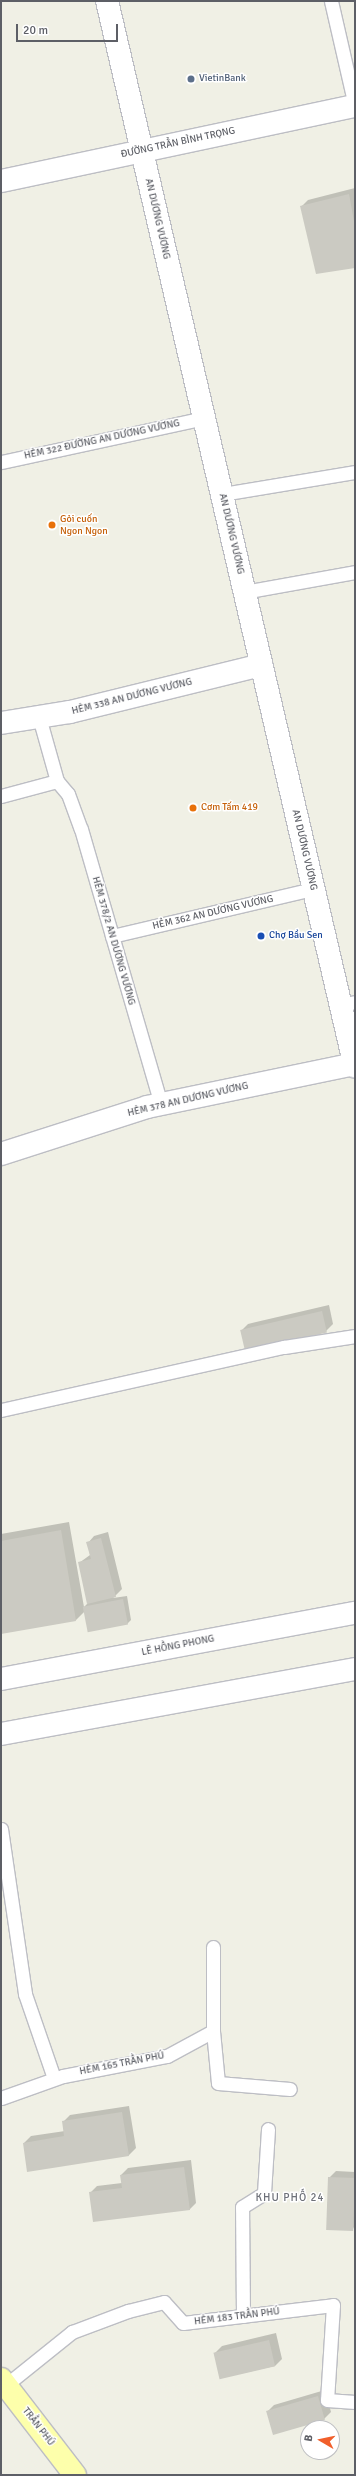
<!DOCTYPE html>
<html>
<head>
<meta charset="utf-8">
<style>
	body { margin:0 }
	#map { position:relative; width:356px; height:2476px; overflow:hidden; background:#f0f0e5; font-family:Signika,sans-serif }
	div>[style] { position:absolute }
	.shadow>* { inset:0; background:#0003 }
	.building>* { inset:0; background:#cbcac2; transform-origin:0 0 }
	.roads { filter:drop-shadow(1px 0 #bdbec4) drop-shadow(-1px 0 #bdbec4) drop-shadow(0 1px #bdbec4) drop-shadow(0 -1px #bdbec4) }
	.service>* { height:13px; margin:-6.5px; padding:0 6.5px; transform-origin:6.5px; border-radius:6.5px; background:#fff }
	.minor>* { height:22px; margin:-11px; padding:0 11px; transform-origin:11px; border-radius:11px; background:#fff }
	.tertiary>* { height:22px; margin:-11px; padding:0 11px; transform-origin:11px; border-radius:11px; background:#fff }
	.secondary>* { height:22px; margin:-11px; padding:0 11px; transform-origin:11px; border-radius:11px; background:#fff }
	.primary>* { height:22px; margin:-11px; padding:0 11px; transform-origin:11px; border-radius:11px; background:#fdffab }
	.dots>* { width:11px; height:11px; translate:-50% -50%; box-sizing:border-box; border:2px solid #fff; border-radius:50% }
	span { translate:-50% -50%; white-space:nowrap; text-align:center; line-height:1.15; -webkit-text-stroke:3px #fff; paint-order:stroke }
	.service-label { font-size:10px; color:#4e5e75 }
	.left { translate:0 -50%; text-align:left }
	.street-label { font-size:10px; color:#5d5f66 }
	.food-label { font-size:10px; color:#c56008 }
	.transit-label { font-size:10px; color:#164399 }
	.neighbourhood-label { font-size:11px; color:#6e7179; letter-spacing:1px }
	.frame { position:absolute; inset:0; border:2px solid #5d5f66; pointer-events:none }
	.north { position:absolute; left:300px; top:2420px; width:40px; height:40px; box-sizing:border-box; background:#fff; border:1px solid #bebfc2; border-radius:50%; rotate:279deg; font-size:11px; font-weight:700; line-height:16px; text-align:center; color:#5d5f66 }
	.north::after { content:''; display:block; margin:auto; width:14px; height:18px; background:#f15f2b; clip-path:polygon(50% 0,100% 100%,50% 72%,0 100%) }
	.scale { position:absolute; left:16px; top:24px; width:102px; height:18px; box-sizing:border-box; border:2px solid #5d5f66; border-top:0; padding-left:5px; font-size:12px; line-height:14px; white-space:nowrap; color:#5d5f66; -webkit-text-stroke:3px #fff; paint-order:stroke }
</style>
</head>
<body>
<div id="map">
	<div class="shadow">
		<i style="clip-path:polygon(355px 188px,355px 267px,301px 207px,308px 200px)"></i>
		<i style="clip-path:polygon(329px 1305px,333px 1324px,326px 1331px,241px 1331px,248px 1324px)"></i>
		<i style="clip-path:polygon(69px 1522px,84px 1607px,88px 1603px,79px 1563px,90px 1555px,88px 1543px,94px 1536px,108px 1532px,122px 1589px,113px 1598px,127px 1596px,131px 1620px,127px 1624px,85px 1611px,76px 1620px,1px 1633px,1px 1534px)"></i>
		<i style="clip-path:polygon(129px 2106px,136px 2148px,129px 2155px,28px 2170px,24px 2143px,31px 2136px,65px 2131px,63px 2122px,70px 2115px)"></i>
		<i style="clip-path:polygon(191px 2160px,196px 2203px,189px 2210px,90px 2193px,97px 2186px,122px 2183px,121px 2175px,128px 2168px)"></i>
		<i style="clip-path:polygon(336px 2171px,355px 2172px,355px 2231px,329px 2178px)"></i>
		<i style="clip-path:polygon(276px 2333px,282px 2359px,275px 2366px,220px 2378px,215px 2353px,222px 2346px)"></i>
		<i style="clip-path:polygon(325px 2390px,331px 2412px,324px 2419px,267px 2412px,274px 2405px)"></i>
	</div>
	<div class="building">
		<i style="clip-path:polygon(349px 194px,355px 227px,355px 268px,316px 274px,300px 206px)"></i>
		<i style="left:322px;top:1311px;width:22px;height:84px;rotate:77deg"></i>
		<i style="clip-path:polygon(61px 1530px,76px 1621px,1px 1634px,1px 1541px)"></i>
		<i style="clip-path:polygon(101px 1538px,116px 1597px,87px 1604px,78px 1562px,91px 1559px,86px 1542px)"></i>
		<i style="left:123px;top:1599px;width:26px;height:41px;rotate:79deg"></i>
		<i style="clip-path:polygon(122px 2112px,129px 2156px,27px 2172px,23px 2143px,64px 2136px,62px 2121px)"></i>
		<i style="clip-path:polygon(184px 2167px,190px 2210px,93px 2222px,89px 2192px,122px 2188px,120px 2175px)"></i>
		<i style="left:328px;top:2177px;width:27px;height:53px;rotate:2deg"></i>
		<i style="left:269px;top:2340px;width:27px;height:57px;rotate:77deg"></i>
		<i style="left:318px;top:2396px;width:25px;height:54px;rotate:74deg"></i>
	</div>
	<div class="roads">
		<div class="service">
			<i style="left:331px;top:1px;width:108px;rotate:77.1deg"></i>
			<i style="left:1px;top:462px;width:208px;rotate:-12.2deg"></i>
			<i style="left:222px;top:494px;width:135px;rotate:-9.4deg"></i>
			<i style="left:244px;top:592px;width:113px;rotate:-10.2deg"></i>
			<i style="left:57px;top:781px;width:17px;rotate:50deg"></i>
			<i style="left:68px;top:794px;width:37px;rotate:70deg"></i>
			<i style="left:81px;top:829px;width:287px;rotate:73.8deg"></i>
			<i style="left:1px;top:796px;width:58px;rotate:-15deg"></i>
			<i style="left:57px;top:781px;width:66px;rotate:-105.7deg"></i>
			<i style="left:112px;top:936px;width:206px;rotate:-13.2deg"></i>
			<i style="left:341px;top:1005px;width:14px;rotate:-12deg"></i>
			<i style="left:1px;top:1410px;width:290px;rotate:-12.6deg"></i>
			<i style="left:284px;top:1347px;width:72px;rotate:-8.8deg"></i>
			<i style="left:1px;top:1829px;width:167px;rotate:81.7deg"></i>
			<i style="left:25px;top:1994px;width:89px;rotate:71deg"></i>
			<i style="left:213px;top:1947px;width:84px;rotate:90deg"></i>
			<i style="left:213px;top:2031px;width:52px;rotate:84.5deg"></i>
			<i style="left:218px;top:2083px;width:72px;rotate:4.8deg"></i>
			<i style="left:1px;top:2098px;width:66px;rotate:-19.5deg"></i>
			<i style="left:63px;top:2076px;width:106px;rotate:-10.9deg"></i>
			<i style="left:167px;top:2056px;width:52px;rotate:-28.5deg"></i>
			<i style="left:243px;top:2316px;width:109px;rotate:-90.5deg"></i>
			<i style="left:242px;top:2207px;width:26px;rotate:-32deg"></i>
			<i style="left:264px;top:2193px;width:64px;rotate:-86.4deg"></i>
			<i style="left:6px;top:2385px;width:85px;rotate:-38.8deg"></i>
			<i style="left:72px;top:2332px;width:60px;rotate:-20.6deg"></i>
			<i style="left:128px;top:2311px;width:37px;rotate:-14deg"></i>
			<i style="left:164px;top:2302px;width:28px;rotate:48deg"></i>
			<i style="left:183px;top:2323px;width:151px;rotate:-6.8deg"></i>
			<i style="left:333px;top:2305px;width:95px;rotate:93.6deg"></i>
			<i style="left:327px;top:2400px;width:28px;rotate:4deg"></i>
		</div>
		<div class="minor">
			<i style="left:1px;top:723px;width:70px;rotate:-9.1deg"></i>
			<i style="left:70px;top:712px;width:197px;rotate:-13.8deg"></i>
			<i style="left:1px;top:1154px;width:153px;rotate:-17.8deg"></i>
			<i style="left:147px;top:1107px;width:211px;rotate:-11.7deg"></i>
		</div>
		<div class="tertiary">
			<i style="left:1px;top:181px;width:362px;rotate:-12deg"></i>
		</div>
		<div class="secondary">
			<i style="left:107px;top:1px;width:1094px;rotate:76.9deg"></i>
			<i style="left:1px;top:1679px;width:360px;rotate:-10.6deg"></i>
			<i style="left:1px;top:1734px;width:360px;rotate:-10.4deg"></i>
		</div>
		<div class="primary">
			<i style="left:1px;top:2379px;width:121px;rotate:52.4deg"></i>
		</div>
	</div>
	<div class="dots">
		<i style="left:191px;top:79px;background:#5c6f8a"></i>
		<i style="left:52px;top:525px;background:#e8710a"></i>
		<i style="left:193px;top:808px;background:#e8710a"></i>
		<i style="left:261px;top:936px;background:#1a4fb4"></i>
	</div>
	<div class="service-label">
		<span class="left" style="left:199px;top:79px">VietinBank</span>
	</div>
	<div class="street-label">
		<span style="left:178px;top:143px;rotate:-12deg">ĐƯỜNG TRẦN BÌNH TRỌNG</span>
		<span style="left:157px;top:219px;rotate:77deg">AN DƯƠNG VƯƠNG</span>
		<span style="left:102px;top:440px;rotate:-12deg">HẺM 322 ĐƯỜNG AN DƯƠNG VƯƠNG</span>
		<span style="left:231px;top:534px;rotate:77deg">AN DƯƠNG VƯƠNG</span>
		<span style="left:132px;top:697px;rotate:-14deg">HẺM 338 AN DƯƠNG VƯƠNG</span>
		<span style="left:304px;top:850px;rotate:77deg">AN DƯƠNG VƯƠNG</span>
		<span style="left:213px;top:913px;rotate:-13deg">HẺM 362 AN DƯƠNG VƯƠNG</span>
		<span style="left:113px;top:941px;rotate:74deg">HẺM 378/2 AN DƯƠNG VƯƠNG</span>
		<span style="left:188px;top:1100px;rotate:-13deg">HẺM 378 AN DƯƠNG VƯƠNG</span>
		<span style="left:178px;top:1646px;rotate:-11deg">LÊ HỒNG PHONG</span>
		<span style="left:122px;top:2064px;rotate:-11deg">HẺM 165 TRẦN PHÚ</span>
		<span style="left:237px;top:2317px;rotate:-7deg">HẺM 183 TRẦN PHÚ</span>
		<span style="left:38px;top:2427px;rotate:52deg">TRẦN PHÚ</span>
	</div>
	<div class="food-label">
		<span class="left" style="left:60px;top:525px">Gỏi cuốn<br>Ngon Ngon</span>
		<span class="left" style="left:201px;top:808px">Cơm Tấm 419</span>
	</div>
	<div class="transit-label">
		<span class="left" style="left:269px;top:936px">Chợ Bầu Sen</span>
	</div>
	<div class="neighbourhood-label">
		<span style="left:290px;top:2198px">KHU PHỐ 24</span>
	</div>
	<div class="frame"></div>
	<div class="north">B</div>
	<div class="scale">20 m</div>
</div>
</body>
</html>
